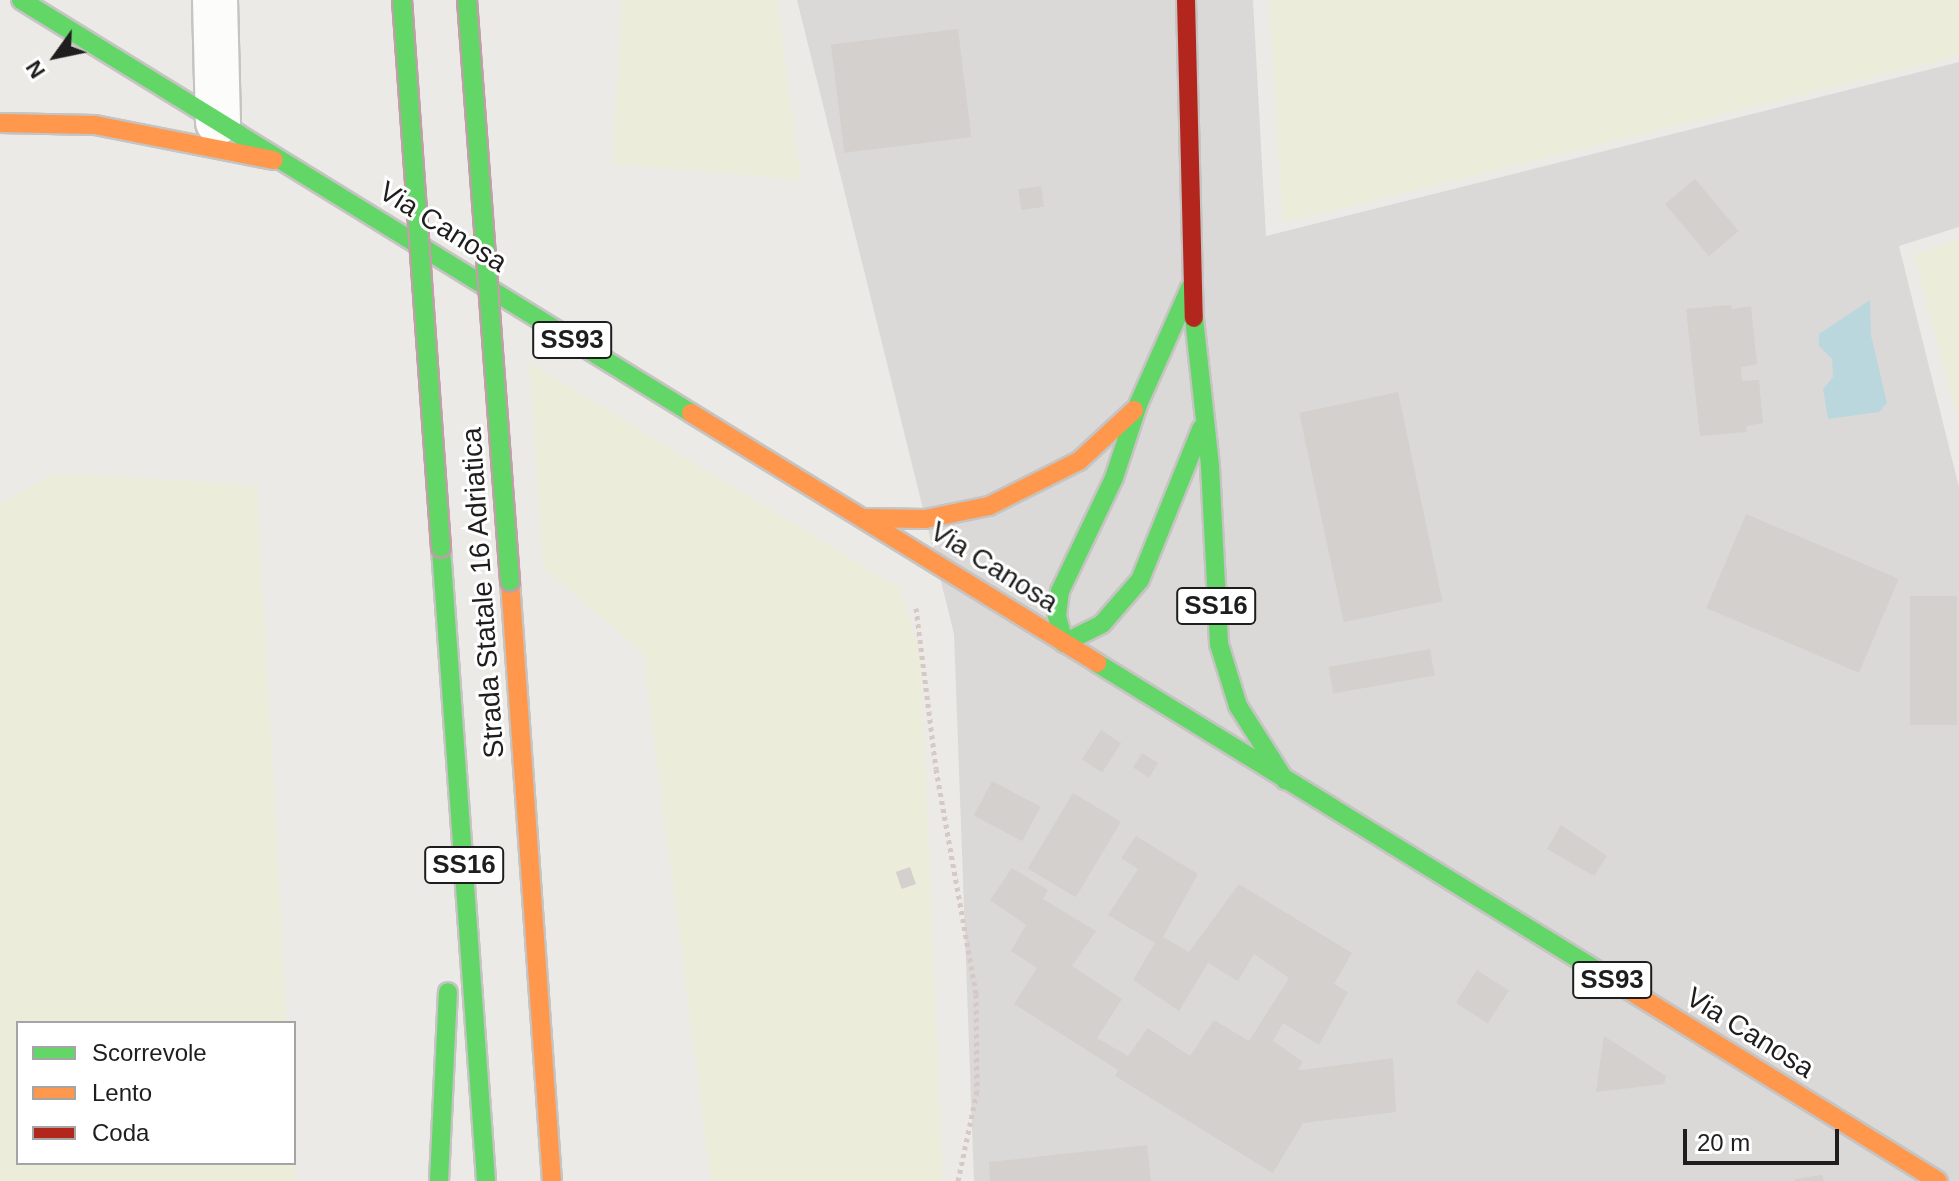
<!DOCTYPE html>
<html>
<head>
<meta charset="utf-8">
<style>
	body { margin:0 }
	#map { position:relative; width:1959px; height:1181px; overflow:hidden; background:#eceae6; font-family:Helvetica,sans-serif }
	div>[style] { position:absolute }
	.residential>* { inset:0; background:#dbd9d7 }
	.farmland>* { inset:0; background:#ebecd9 }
	.water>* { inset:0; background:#bad7de }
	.building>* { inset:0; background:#d3d0cd; transform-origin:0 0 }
	.path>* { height:5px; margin-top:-2.5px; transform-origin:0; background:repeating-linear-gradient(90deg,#d6c8c5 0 4px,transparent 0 8px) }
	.roads { filter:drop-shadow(2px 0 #c5c4c2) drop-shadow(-2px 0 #c5c4c2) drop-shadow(0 2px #c5c4c2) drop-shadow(0 -2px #c5c4c2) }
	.street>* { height:44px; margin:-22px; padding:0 22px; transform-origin:22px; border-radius:22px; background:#fcfcfb }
	.fast>* { height:18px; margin:-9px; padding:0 9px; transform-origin:9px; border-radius:9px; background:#63d668 }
	.slow>* { height:18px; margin:-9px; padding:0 9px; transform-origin:9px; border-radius:9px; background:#ff974d }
	.jam>* { height:18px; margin:-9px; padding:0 9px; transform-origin:9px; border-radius:9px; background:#b3261e }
	.bridges { filter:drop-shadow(2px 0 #c19ea8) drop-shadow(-2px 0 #c19ea8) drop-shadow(0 2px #c19ea8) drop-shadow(0 -2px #c19ea8) }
	.fast-bridge>* { height:18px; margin:-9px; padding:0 9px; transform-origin:9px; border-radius:9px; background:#63d668 }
	span { translate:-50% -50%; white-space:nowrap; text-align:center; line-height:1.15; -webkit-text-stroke:6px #fff; paint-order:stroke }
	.shield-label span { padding:2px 6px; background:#fff; border:2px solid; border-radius:6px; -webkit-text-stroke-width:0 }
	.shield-label { font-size:26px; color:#1e1e1e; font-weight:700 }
	.street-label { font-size:28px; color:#1e1e1e }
	.legend { position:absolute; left:16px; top:1021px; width:280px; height:144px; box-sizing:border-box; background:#fff; border:2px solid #a5a5a5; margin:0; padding:10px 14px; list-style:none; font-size:24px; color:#1e1e1e }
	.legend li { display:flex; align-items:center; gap:16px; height:40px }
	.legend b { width:40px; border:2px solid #a5a5a5 }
	.north { position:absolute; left:16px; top:16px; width:80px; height:80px; -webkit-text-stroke:6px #fff; paint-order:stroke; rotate:237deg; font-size:22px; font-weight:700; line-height:32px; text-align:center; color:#1e1e1e }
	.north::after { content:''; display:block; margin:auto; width:28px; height:36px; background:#1e1e1e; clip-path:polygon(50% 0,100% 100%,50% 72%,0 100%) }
	.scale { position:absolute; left:1683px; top:1129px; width:156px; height:36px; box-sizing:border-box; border:4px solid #1e1e1e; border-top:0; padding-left:10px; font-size:24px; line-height:28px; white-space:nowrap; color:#1e1e1e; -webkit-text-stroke:6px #fff; paint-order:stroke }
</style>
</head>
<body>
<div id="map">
	<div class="residential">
		<i style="clip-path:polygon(797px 0,1253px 0,1266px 236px,1959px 62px,1959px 227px,1899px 246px,1959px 487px,1959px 1181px,974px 1181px,954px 634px)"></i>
	</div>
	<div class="farmland">
		<i style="clip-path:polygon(622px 0,777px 0,801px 180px,612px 164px)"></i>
		<i style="clip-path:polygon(1269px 0,1959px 0,1959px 56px,1283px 223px)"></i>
		<i style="clip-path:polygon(1959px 239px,1959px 426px,1914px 255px)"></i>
		<i style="clip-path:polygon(529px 362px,901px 589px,921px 659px,943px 1181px,711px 1181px,643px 653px,543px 568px)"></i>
		<i style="clip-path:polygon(54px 473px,257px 485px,287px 1023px,18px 1023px,18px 1163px,294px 1163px,294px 1148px,296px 1181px,0 1181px,0 504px)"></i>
	</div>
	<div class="water">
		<i style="clip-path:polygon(1870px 300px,1871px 335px,1887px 403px,1879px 412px,1828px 419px,1823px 389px,1833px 377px,1832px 359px,1819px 346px,1819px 334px)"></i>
	</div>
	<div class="building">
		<i style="left:958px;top:29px;width:109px;height:128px;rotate:83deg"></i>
		<i style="left:1695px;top:179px;width:68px;height:39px;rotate:50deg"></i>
		<i style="left:1041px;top:186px;width:21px;height:23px;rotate:82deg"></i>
		<i style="clip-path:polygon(1731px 305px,1732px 309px,1751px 306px,1757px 364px,1741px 367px,1742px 381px,1759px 380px,1763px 423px,1746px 426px,1747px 432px,1700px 436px,1686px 309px)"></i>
		<i style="left:1398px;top:392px;width:214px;height:101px;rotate:78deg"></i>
		<i style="left:1746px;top:514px;width:166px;height:102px;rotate:23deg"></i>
		<i style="left:1910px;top:596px;width:47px;height:129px"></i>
		<i style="left:1430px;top:649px;width:27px;height:103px;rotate:80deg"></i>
		<i style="left:1101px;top:730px;width:24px;height:35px;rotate:33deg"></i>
		<i style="left:1142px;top:753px;width:19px;height:17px;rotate:32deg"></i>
		<i style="left:992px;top:781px;width:55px;height:39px;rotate:28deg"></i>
		<i style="left:1073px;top:793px;width:56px;height:88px;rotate:31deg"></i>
		<i style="clip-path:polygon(1561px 825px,1607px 856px,1594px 876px,1547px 849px)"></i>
		<i style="clip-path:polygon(1136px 836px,1198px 874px,1163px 937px,1189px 952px,1239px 884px,1352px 953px,1334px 984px,1348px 992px,1319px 1045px,1283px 1023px,1273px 1041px,1303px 1062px,1298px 1069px,1302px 1070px,1393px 1058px,1396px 1112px,1303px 1123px,1273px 1173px,1115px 1076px,1118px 1070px,1014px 1004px,1037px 968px,1011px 951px,1026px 925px,990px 900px,1012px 868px,1048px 890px,1043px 899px,1096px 931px,1072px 966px,1122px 999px,1097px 1038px,1128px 1056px,1148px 1028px,1190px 1056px,1214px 1020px,1249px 1041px,1289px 978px,1254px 954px,1238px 981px,1208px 963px,1179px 1011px,1133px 980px,1155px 943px,1108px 915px,1138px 869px,1121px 858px)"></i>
		<i style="left:910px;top:867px;width:18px;height:15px;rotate:71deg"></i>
		<i style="left:1477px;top:970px;width:38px;height:39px;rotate:33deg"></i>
		<i style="clip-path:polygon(1604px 1036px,1666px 1076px,1664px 1084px,1596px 1092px)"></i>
		<i style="clip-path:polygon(1147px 1145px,1151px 1181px,990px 1181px,989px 1162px)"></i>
		<i style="clip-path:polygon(1822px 1175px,1824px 1181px,1795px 1181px,1795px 1179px)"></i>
	</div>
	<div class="path">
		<i style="left:916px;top:608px;width:162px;rotate:82.9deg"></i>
		<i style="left:936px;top:769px;width:229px;rotate:79.9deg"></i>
		<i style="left:976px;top:994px;width:97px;rotate:89.4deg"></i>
		<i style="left:977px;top:1091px;width:92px;rotate:101.9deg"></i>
	</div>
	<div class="roads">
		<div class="street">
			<i style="left:215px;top:0;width:122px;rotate:88.6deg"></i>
		</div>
		<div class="fast">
			<i style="left:21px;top:0;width:787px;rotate:31.65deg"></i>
			<i style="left:1190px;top:288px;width:128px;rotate:114deg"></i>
			<i style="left:1138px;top:405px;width:77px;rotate:108.2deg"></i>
			<i style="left:1114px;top:478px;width:125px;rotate:115.5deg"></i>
			<i style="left:1060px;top:591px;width:25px;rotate:97deg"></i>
			<i style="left:1057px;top:616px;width:28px;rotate:75deg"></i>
			<i style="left:1064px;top:643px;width:42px;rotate:-26.6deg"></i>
			<i style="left:1102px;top:624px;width:58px;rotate:-49.2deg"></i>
			<i style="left:1140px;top:580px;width:163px;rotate:-68deg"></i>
			<i style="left:1194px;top:318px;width:149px;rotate:83.8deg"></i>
			<i style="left:1210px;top:466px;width:178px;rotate:87.1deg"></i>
			<i style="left:1219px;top:644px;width:65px;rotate:73deg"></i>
			<i style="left:1238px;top:706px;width:88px;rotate:57.6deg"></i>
			<i style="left:441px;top:548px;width:635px;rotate:85.93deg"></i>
			<i style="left:1097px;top:663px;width:613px;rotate:31.59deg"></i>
			<i style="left:439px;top:1181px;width:189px;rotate:-87.3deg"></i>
		</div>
		<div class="slow">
			<i style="left:0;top:123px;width:95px;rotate:1.2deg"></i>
			<i style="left:95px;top:125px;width:182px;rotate:11.1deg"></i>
			<i style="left:691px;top:413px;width:477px;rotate:31.6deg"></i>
			<i style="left:862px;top:518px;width:63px;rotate:0.9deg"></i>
			<i style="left:925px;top:519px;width:65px;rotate:-11.5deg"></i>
			<i style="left:989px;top:506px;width:101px;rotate:-26.6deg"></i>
			<i style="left:1079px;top:461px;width:75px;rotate:-42.8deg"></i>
			<i style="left:510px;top:581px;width:601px;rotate:86deg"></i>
			<i style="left:1619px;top:984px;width:375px;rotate:31.7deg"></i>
		</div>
		<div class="jam">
			<i style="left:1186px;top:0;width:318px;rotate:88.6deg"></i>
		</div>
	</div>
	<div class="bridges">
		<div class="fast-bridge">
			<i style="left:402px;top:0;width:549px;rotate:85.93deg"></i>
			<i style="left:467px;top:0;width:583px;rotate:85.77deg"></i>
		</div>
	</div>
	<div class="shield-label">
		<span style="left:572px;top:340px">SS93</span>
		<span style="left:1216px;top:606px">SS16</span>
		<span style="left:464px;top:865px">SS16</span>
		<span style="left:1612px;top:980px">SS93</span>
	</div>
	<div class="street-label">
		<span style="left:443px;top:227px;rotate:32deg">Via Canosa</span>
		<span style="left:994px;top:567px;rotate:32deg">Via Canosa</span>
		<span style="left:483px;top:593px;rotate:-94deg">Strada Statale 16 Adriatica</span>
		<span style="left:1750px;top:1033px;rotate:32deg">Via Canosa</span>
	</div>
	<ul class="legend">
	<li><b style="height:10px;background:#63d668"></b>Scorrevole</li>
	<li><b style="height:10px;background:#ff974d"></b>Lento</li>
	<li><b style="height:10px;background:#b3261e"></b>Coda</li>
	</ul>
	<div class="north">N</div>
	<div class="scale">20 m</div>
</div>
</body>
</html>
